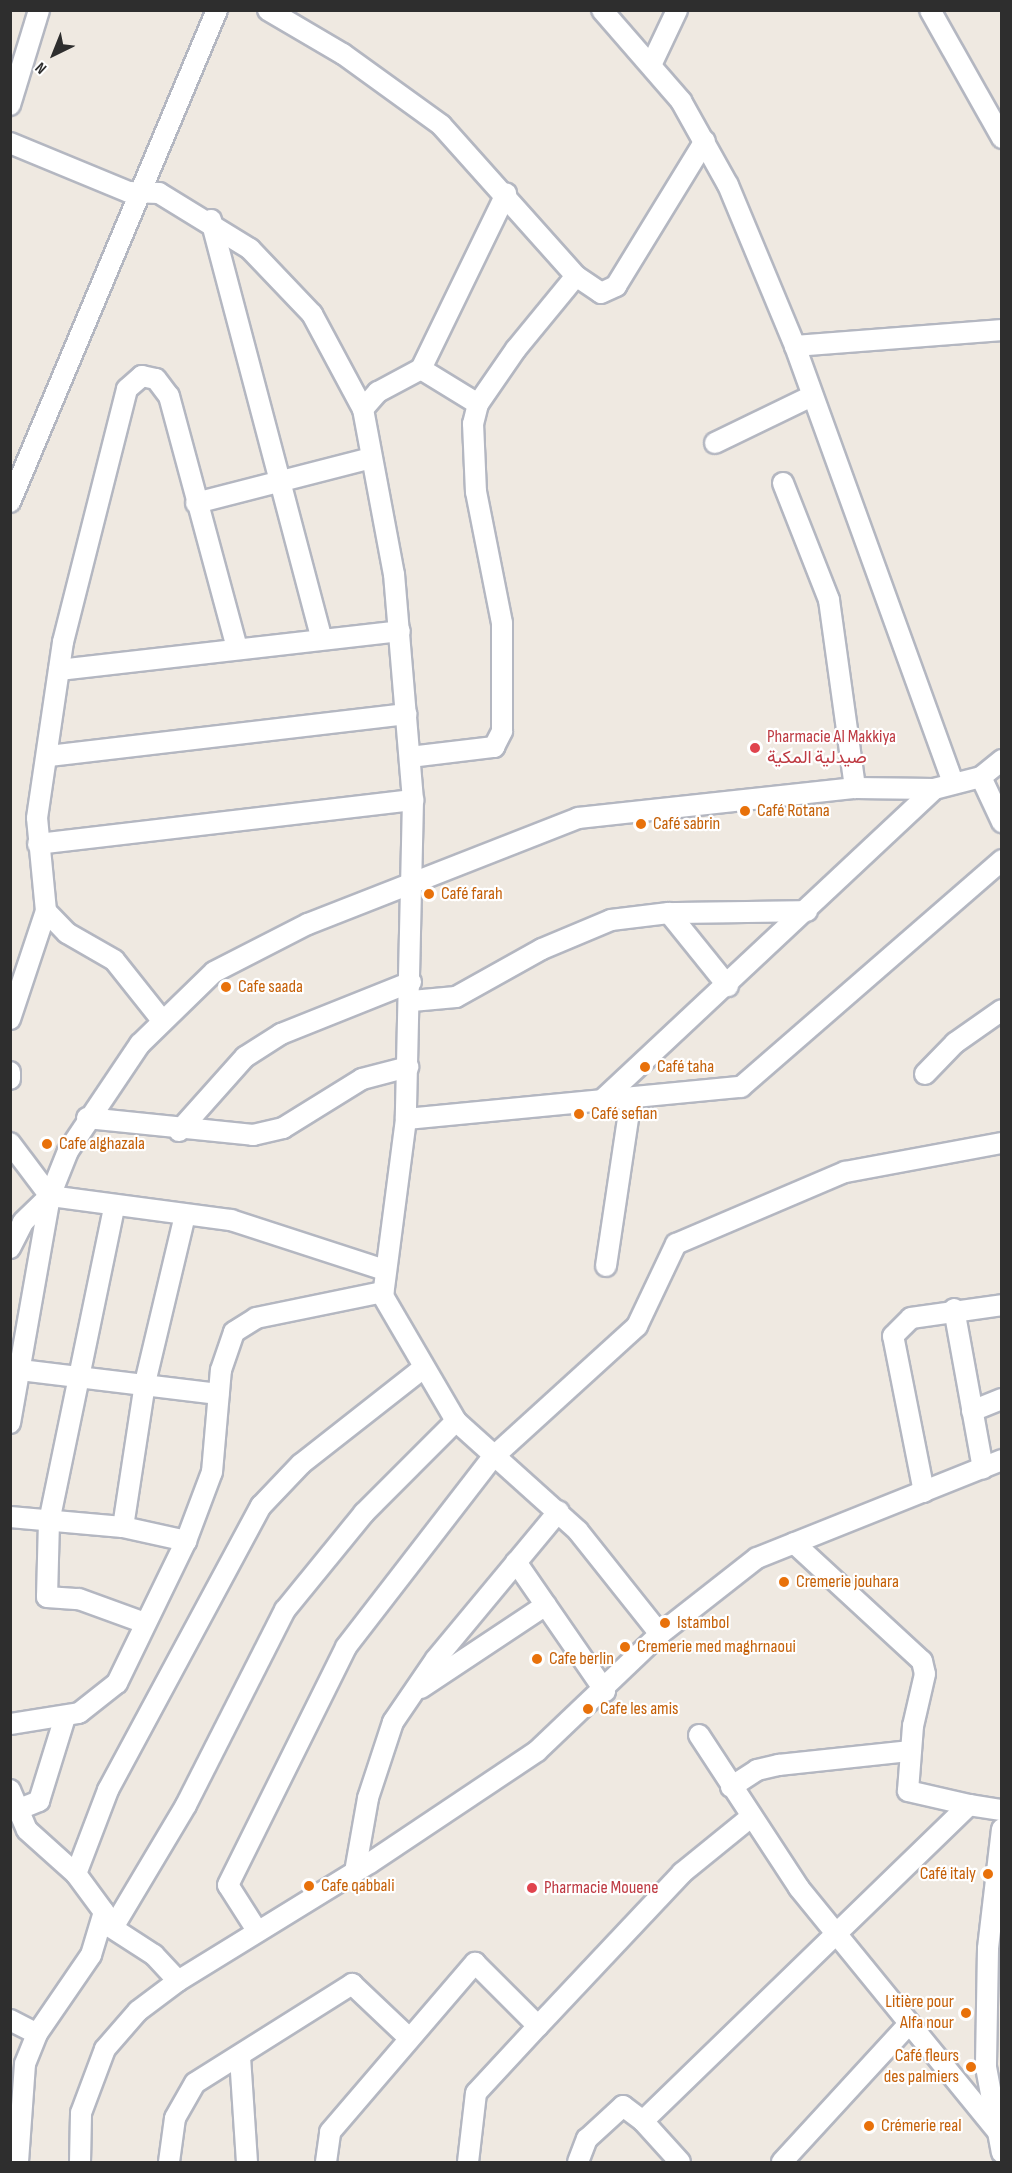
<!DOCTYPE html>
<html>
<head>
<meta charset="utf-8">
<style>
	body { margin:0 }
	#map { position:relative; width:1012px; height:2173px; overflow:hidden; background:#efe9e1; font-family:"Sofia Sans Condensed",Vazirmatn,sans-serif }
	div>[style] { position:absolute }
	.roads { filter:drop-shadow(2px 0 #b4b7c1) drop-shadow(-2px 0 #b4b7c1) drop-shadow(0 2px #b4b7c1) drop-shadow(0 -2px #b4b7c1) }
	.street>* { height:20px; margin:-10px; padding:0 10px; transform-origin:10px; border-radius:10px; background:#fff }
	.dots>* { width:16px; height:16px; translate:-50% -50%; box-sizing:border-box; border:3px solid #fff; border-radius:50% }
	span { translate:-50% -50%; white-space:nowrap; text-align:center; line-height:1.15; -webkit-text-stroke:4.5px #fff; paint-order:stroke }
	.health-label { font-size:18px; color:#be3a42 }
	.left { translate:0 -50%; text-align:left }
	.food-label { font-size:18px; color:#c56008 }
	.right { translate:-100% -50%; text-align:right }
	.frame { position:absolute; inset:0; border:12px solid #2e2e2e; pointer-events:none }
	.north { position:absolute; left:24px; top:24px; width:60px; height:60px; -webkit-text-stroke:4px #fff; paint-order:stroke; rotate:223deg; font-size:16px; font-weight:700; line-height:24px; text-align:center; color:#2e2e2e }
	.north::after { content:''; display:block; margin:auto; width:21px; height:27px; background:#2e2e2e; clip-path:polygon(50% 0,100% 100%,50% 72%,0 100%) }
</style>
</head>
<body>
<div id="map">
	<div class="roads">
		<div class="street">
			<i style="left:268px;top:10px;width:87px;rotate:30.4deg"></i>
			<i style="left:343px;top:54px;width:121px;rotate:35.9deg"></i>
			<i style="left:441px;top:125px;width:203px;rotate:48.2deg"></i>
			<i style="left:576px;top:276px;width:30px;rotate:34deg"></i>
			<i style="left:601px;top:293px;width:17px;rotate:-25deg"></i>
			<i style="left:616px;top:286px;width:170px;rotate:-58.5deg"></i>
			<i style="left:602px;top:10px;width:121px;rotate:49deg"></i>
			<i style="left:681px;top:101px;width:96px;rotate:60.8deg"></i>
			<i style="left:728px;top:185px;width:174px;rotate:67.4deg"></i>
			<i style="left:795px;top:346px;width:465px;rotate:70.1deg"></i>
			<i style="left:930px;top:10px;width:147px;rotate:60.6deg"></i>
			<i style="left:652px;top:63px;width:59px;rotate:-64.7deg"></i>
			<i style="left:10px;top:105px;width:99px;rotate:-73deg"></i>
			<i style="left:10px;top:143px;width:129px;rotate:22.4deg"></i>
			<i style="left:129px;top:192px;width:30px;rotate:2deg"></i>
			<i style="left:159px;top:193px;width:107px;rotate:31.6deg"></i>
			<i style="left:250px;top:249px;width:90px;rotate:46.4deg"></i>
			<i style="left:312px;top:314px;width:108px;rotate:61.8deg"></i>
			<i style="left:363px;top:409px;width:168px;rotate:79.4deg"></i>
			<i style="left:394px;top:574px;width:227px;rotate:85.2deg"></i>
			<i style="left:413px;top:800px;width:319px;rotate:91.3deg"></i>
			<i style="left:406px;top:1119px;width:178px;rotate:97.4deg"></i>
			<i style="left:383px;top:1296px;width:145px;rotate:59.7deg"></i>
			<i style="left:456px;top:1421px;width:164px;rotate:42deg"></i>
			<i style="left:578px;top:1531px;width:132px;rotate:51.5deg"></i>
			<i style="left:211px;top:220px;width:431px;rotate:75.2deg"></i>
			<i style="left:795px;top:346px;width:208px;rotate:-4.4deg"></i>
			<i style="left:421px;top:369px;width:67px;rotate:31.6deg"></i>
			<i style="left:363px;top:409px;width:23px;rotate:-49deg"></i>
			<i style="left:378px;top:392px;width:49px;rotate:-28.1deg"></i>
			<i style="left:421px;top:369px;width:195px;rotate:-64.1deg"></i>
			<i style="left:715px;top:443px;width:108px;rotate:-25.9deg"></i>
			<i style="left:783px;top:483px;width:126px;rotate:68.5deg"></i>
			<i style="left:829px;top:600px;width:190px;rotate:82.1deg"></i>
			<i style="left:10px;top:502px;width:534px;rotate:-67.18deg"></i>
			<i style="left:196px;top:503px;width:181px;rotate:-14.4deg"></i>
			<i style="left:59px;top:670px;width:343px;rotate:-6.5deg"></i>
			<i style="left:49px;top:756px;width:360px;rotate:-6.7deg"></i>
			<i style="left:410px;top:757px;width:85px;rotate:-6.8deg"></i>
			<i style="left:494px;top:747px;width:18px;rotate:-63deg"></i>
			<i style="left:502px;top:731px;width:108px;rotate:-90deg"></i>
			<i style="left:502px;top:623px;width:134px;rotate:-101.2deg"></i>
			<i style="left:476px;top:492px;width:68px;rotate:-92.5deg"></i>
			<i style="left:473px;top:424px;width:21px;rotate:-76deg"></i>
			<i style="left:478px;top:404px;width:67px;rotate:-55.4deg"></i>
			<i style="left:516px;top:349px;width:94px;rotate:-50.6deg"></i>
			<i style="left:981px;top:777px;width:50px;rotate:65deg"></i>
			<i style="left:38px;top:844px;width:378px;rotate:-6.7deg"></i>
			<i style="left:669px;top:913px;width:94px;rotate:51.1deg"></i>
			<i style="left:412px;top:1001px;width:44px;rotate:-5.2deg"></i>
			<i style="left:456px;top:997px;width:98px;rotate:-29.2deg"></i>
			<i style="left:542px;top:949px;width:75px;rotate:-22.8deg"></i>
			<i style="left:611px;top:920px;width:58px;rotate:-6.9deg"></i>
			<i style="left:669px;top:913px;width:138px;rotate:-0.8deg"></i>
			<i style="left:10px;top:1019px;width:114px;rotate:-71.6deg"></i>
			<i style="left:161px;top:1019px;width:75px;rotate:-128.5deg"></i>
			<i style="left:114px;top:960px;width:54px;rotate:-150.1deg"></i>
			<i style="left:67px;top:933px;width:30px;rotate:-134deg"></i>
			<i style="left:46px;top:911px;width:93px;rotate:-95.5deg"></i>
			<i style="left:37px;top:818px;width:178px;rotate:-81.6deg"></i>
			<i style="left:63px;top:642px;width:261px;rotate:-75.8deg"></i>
			<i style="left:127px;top:389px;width:20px;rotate:-41deg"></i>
			<i style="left:142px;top:376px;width:14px;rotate:12deg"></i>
			<i style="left:156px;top:379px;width:21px;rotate:53deg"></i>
			<i style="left:169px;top:396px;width:261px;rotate:74.9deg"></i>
			<i style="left:10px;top:1072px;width:7px;rotate:90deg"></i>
			<i style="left:925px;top:1074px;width:43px;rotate:-45.9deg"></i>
			<i style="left:955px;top:1043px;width:57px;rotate:-35.1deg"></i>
			<i style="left:600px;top:1102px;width:458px;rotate:-43.1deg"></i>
			<i style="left:87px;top:1118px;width:167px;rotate:5.8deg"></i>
			<i style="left:253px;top:1135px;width:31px;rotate:-13deg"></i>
			<i style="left:283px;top:1128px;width:93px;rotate:-31.8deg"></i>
			<i style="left:362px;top:1079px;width:48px;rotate:-14.6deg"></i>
			<i style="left:406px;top:1119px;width:337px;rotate:-5.5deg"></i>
			<i style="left:741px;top:1087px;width:346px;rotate:-41deg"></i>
			<i style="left:179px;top:1131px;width:99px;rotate:-48.3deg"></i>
			<i style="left:245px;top:1057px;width:43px;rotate:-32.6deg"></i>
			<i style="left:281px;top:1034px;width:140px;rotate:-21.8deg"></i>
			<i style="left:10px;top:1143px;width:66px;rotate:53deg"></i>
			<i style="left:50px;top:1196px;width:183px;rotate:7.6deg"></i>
			<i style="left:231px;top:1220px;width:162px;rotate:18deg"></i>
			<i style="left:114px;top:1208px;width:320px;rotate:101.7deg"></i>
			<i style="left:49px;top:1521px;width:76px;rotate:91.5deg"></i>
			<i style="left:47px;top:1597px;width:32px;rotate:4deg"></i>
			<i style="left:79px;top:1599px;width:70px;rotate:20deg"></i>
			<i style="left:10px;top:1248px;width:29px;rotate:-63deg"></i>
			<i style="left:23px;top:1222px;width:37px;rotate:-44deg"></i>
			<i style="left:606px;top:1266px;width:169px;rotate:-81.5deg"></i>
			<i style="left:954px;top:1309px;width:162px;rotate:79.7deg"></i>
			<i style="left:20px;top:1370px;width:200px;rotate:6.9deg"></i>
			<i style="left:972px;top:1411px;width:32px;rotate:-22deg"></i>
			<i style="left:10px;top:1423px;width:230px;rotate:-80deg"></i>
			<i style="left:50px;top:1196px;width:48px;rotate:-68.2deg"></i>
			<i style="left:68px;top:1151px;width:129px;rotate:-56.1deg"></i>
			<i style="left:140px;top:1044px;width:103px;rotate:-44.2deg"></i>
			<i style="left:214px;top:972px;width:106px;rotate:-27.1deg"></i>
			<i style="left:308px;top:924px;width:290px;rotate:-21.4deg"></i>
			<i style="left:578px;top:818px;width:279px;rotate:-6.2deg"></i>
			<i style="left:855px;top:788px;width:79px;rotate:0.7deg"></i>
			<i style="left:934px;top:789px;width:49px;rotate:-14.3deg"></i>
			<i style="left:981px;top:777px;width:27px;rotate:-39deg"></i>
			<i style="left:924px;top:1492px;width:159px;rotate:-101.2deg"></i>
			<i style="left:893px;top:1336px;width:25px;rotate:-45deg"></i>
			<i style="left:911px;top:1318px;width:92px;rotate:-8.1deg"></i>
			<i style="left:10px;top:1517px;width:113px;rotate:5.1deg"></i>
			<i style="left:123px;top:1527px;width:65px;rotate:12.5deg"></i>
			<i style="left:186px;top:1541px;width:158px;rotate:115.9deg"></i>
			<i style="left:117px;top:1683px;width:48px;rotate:141.7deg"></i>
			<i style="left:79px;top:1713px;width:70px;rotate:170.9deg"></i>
			<i style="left:123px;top:1527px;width:146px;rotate:-81.3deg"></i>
			<i style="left:145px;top:1383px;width:173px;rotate:-76.6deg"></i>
			<i style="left:186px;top:1541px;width:74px;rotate:-69.4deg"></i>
			<i style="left:212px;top:1472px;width:102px;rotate:-85deg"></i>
			<i style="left:221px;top:1370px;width:40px;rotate:-71.1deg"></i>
			<i style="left:234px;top:1332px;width:26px;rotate:-32deg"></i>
			<i style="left:256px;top:1318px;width:130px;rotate:-11.6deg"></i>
			<i style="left:794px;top:1543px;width:174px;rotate:42.7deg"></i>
			<i style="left:922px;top:1661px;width:13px;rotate:77deg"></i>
			<i style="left:925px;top:1674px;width:53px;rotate:103deg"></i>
			<i style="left:913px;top:1726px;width:65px;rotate:94.4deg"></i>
			<i style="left:908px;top:1791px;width:63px;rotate:12.9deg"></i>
			<i style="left:516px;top:1562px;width:157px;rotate:55.4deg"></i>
			<i style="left:421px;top:1688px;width:150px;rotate:-33.6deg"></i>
			<i style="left:699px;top:1735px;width:183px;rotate:56.8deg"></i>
			<i style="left:799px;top:1888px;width:321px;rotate:50.8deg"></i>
			<i style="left:731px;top:1787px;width:31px;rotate:-33deg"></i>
			<i style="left:757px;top:1770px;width:23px;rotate:-13deg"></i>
			<i style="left:779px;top:1765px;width:132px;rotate:-6.1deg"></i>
			<i style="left:10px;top:1790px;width:43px;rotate:67deg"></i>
			<i style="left:27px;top:1830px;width:66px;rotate:41.9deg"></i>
			<i style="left:76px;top:1874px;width:47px;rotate:53.6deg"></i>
			<i style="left:104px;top:1912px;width:45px;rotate:106.8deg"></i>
			<i style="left:91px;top:1955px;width:96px;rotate:124.4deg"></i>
			<i style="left:37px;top:2034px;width:32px;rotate:112deg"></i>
			<i style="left:25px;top:2064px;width:98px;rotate:94.1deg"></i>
			<i style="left:17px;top:1810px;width:24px;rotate:-22deg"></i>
			<i style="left:39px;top:1801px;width:88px;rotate:-72.8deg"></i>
			<i style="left:1002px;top:1829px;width:121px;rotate:96.7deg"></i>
			<i style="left:988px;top:1949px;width:118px;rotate:91deg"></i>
			<i style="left:986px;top:2067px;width:87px;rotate:79.5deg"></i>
			<i style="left:355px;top:1872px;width:75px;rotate:-80deg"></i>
			<i style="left:368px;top:1798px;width:80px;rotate:-71.8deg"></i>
			<i style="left:393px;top:1722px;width:76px;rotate:-55.7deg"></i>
			<i style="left:436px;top:1659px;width:192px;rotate:-50.3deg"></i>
			<i style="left:76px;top:1874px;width:90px;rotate:-69.1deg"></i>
			<i style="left:108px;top:1790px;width:323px;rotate:-61.7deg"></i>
			<i style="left:261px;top:1506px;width:58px;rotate:-46.4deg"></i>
			<i style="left:301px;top:1464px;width:154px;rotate:-38.1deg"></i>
			<i style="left:103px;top:1922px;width:61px;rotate:32.9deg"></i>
			<i style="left:154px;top:1955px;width:35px;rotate:47deg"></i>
			<i style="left:114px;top:1926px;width:141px;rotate:-59.2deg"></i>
			<i style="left:186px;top:1805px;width:219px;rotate:-63.1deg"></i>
			<i style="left:285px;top:1610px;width:125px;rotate:-50.8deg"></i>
			<i style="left:364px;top:1513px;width:130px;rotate:-45deg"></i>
			<i style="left:256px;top:1929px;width:52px;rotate:-122.5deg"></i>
			<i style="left:228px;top:1885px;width:266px;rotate:-63.6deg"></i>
			<i style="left:346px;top:1647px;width:239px;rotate:-52.3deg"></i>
			<i style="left:492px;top:1458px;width:196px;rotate:-42.3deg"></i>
			<i style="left:637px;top:1326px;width:91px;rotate:-64.6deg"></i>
			<i style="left:676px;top:1244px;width:184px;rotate:-23.1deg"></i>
			<i style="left:845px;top:1172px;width:160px;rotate:-10.5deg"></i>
			<i style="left:10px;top:2020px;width:30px;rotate:27deg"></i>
			<i style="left:538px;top:2026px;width:210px;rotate:-46.7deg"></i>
			<i style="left:682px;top:1873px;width:89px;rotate:-39.1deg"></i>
			<i style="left:240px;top:2057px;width:105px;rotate:86.2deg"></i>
			<i style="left:80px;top:2162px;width:49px;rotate:-88.8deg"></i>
			<i style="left:81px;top:2113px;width:68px;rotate:-69.4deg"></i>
			<i style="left:105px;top:2049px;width:50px;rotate:-49deg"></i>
			<i style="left:138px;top:2011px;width:50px;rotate:-36.9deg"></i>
			<i style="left:178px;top:1981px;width:225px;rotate:-31.6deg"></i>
			<i style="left:370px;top:1863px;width:201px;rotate:-33.8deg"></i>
			<i style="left:537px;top:1751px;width:170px;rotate:-43.6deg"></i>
			<i style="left:660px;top:1634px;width:123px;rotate:-38.1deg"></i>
			<i style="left:757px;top:1558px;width:264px;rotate:-21.8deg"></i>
			<i style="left:169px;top:2162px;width:44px;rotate:-82.2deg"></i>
			<i style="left:175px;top:2118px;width:40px;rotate:-60.3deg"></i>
			<i style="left:195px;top:2083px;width:186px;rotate:-32.2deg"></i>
			<i style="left:352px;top:1984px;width:77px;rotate:43.4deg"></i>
			<i style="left:326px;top:2162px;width:30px;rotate:-82deg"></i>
			<i style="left:330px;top:2132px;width:223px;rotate:-49.4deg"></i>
			<i style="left:475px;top:1963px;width:89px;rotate:45deg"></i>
			<i style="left:538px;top:2026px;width:91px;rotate:132.8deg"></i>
			<i style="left:476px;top:2093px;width:69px;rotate:96.6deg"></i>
			<i style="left:578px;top:2162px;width:25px;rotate:-69deg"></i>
			<i style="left:587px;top:2139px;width:49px;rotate:-42.5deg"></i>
			<i style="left:623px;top:2106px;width:25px;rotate:37deg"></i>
			<i style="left:680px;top:2162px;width:55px;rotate:-132.1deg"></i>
			<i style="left:643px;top:2121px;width:454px;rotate:-44.1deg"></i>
			<i style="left:969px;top:1805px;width:33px;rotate:9deg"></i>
			<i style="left:782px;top:2162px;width:186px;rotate:-47.4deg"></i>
		</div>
	</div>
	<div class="dots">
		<i style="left:755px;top:748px;background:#e0444e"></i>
		<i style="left:745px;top:811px;background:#e8710a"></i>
		<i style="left:641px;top:824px;background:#e8710a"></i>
		<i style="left:429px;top:894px;background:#e8710a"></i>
		<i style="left:226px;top:987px;background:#e8710a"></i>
		<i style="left:645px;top:1067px;background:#e8710a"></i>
		<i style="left:579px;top:1114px;background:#e8710a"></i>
		<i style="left:47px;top:1144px;background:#e8710a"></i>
		<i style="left:784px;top:1582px;background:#e8710a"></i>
		<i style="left:665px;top:1623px;background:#e8710a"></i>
		<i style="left:625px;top:1647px;background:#e8710a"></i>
		<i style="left:537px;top:1659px;background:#e8710a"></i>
		<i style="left:588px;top:1709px;background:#e8710a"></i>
		<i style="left:988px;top:1874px;background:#e8710a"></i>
		<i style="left:309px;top:1886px;background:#e8710a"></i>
		<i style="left:532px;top:1888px;background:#e0444e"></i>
		<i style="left:966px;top:2013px;background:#e8710a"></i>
		<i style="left:971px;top:2067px;background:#e8710a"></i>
		<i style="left:869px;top:2126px;background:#e8710a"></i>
	</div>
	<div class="health-label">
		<span class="left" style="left:767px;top:748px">Pharmacie Al Makkiya<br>صيدلية المكية</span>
		<span class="left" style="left:544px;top:1888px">Pharmacie Mouene</span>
	</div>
	<div class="food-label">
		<span class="left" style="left:757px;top:811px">Café Rotana</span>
		<span class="left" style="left:653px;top:824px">Café sabrin</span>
		<span class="left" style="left:441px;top:894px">Café farah</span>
		<span class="left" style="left:238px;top:987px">Cafe saada</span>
		<span class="left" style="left:657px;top:1067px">Café taha</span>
		<span class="left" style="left:591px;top:1114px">Café sefian</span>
		<span class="left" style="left:59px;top:1144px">Cafe alghazala</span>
		<span class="left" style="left:796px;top:1582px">Cremerie jouhara</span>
		<span class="left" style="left:677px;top:1623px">Istambol</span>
		<span class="left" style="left:637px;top:1647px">Cremerie med maghrnaoui</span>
		<span class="left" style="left:549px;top:1659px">Cafe berlin</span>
		<span class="left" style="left:600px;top:1709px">Cafe les amis</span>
		<span class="right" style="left:976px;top:1874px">Café italy</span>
		<span class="left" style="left:321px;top:1886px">Cafe qabbali</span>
		<span class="right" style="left:954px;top:2013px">Litière pour<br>Alfa nour</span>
		<span class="right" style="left:959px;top:2067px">Café fleurs<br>des palmiers</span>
		<span class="left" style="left:881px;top:2126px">Crémerie real</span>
	</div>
	<div class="frame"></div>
	<div class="north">N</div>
</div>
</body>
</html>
